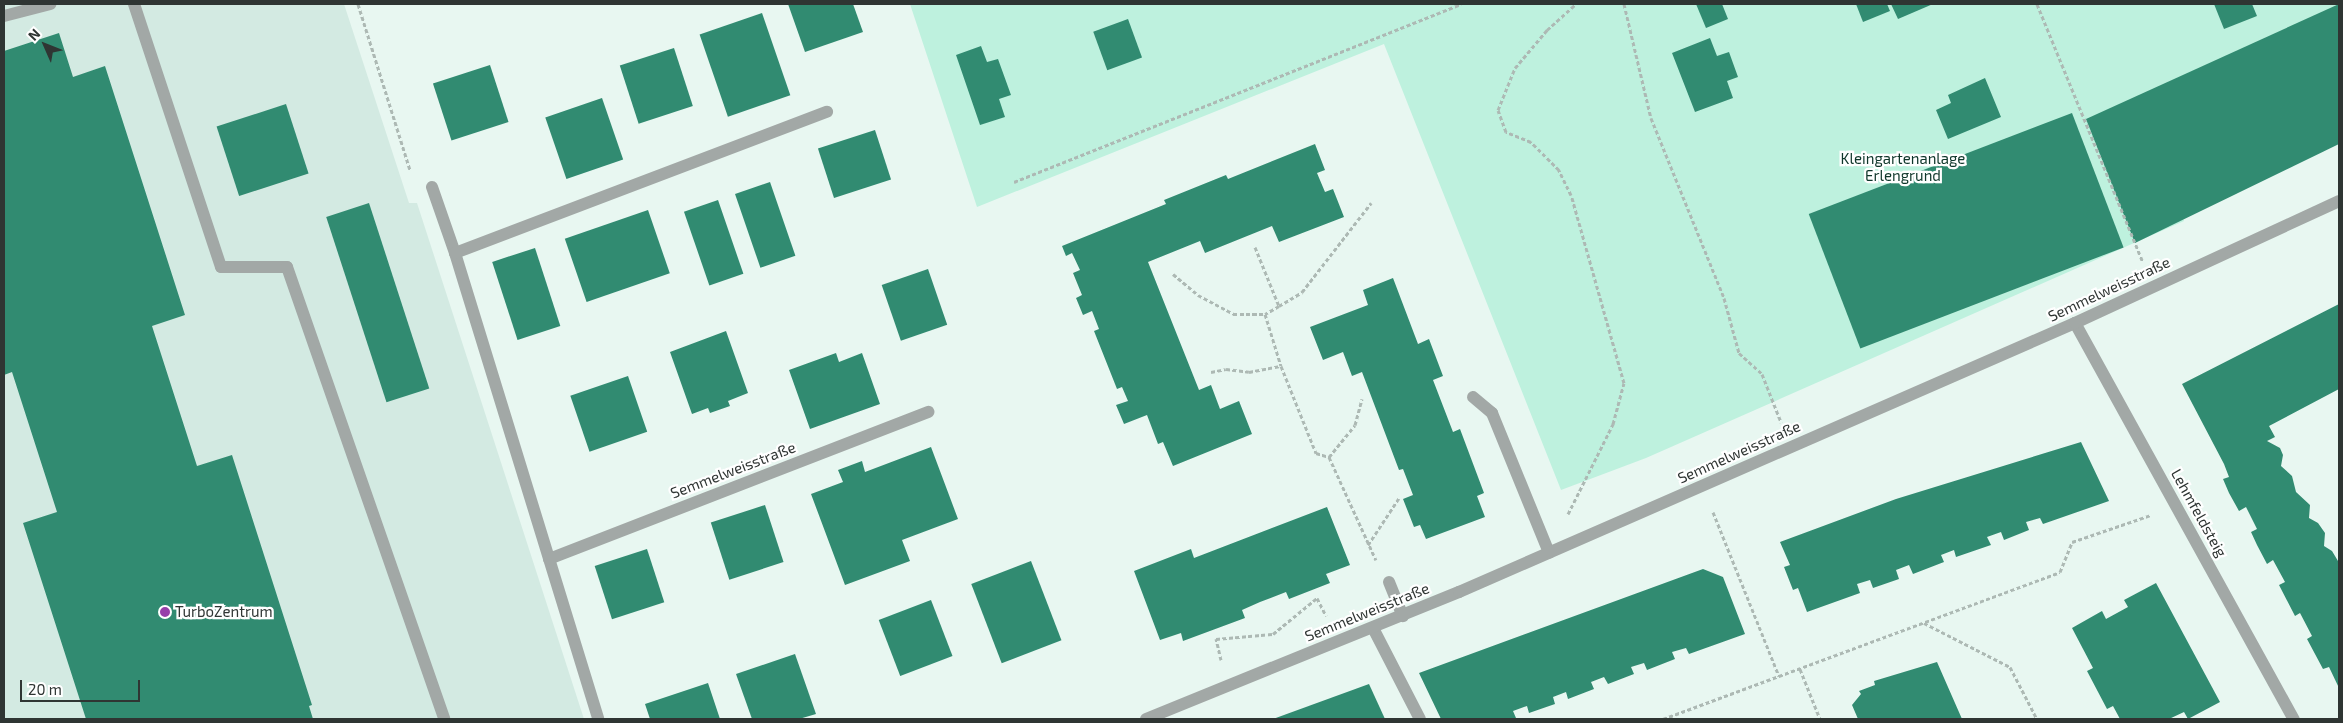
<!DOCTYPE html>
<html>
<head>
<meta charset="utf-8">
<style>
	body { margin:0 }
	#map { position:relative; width:2343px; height:723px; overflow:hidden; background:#e8f7f1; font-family:"Exo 2",sans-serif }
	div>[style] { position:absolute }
	.built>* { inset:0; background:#d3eae2 }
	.green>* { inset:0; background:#bef1de }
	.building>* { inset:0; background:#318b71; transform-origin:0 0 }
	.path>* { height:3px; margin-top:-1.5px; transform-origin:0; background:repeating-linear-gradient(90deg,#adb9b4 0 4px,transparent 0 6.5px) }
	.service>* { height:12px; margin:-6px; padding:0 6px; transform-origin:6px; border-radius:6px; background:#a2a8a6 }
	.minor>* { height:12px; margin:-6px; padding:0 6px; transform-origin:6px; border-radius:6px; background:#a2a8a6 }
	.dots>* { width:14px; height:14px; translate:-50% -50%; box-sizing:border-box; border:2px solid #fff; border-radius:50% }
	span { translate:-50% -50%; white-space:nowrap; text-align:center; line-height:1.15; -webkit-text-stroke:4.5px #fff; paint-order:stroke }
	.park-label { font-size:15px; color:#0e362a }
	.street-label { font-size:15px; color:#2f3533 }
	.poi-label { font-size:15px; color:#2f3533 }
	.left { translate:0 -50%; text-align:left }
	.frame { position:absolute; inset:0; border:5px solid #2f3533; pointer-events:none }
	.north { position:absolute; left:20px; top:20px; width:50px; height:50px; -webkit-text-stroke:4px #fff; paint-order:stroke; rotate:314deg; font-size:14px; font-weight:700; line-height:20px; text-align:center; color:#2f3533 }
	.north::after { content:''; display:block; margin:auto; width:18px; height:22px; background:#2f3533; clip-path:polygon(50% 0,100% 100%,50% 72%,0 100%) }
	.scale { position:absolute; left:20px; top:680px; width:120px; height:22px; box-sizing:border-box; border:2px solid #2f3533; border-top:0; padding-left:6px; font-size:15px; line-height:18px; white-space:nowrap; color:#2f3533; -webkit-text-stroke:4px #fff; paint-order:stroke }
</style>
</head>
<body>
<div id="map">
	<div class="built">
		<i style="clip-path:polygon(4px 4px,344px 4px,409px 203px,417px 203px,584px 719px,4px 719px)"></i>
	</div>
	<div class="green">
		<i style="clip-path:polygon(910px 4px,2339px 4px,2339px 142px,2180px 211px,2184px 221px,1646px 458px,1561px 490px,1384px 44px,977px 207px)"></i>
	</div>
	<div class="building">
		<i style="clip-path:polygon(788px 4px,853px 4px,863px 32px,805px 52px)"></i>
		<i style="clip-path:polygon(1696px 4px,1722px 4px,1728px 19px,1706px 28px)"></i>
		<i style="clip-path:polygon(1856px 4px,1887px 4px,1890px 11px,1863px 22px)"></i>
		<i style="clip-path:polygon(1891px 4px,1933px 4px,1898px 19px)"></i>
		<i style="clip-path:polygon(2214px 4px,2252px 4px,2257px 16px,2224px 29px)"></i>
		<i style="clip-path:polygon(2339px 4px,2339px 144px,2135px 243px,2086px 119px)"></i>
		<i style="left:762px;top:13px;width:87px;height:66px;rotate:71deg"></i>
		<i style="left:1128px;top:19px;width:41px;height:37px;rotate:70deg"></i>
		<i style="clip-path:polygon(59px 33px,73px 77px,105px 66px,185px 315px,152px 326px,197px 466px,232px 455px,312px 705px,309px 706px,313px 719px,86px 719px,23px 523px,57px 512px,12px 372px,4px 375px,4px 51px)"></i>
		<i style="clip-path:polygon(1710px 38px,1717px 56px,1729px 52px,1738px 77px,1727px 81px,1733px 98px,1695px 112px,1672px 53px)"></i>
		<i style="clip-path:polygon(981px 46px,987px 62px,998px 59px,1011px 95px,999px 99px,1005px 117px,980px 125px,956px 55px)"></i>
		<i style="left:674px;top:48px;width:61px;height:57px;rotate:72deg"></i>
		<i style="left:490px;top:65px;width:60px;height:60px;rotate:72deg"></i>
		<i style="clip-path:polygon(1985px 78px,2001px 117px,1948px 139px,1936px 110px,1951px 103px,1948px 95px)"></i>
		<i style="left:602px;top:98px;width:65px;height:60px;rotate:71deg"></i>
		<i style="left:286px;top:104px;width:73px;height:73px;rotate:72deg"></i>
		<i style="left:2072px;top:113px;width:144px;height:282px;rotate:69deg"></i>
		<i style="left:875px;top:130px;width:52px;height:60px;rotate:72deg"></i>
		<i style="clip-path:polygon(1315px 144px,1325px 170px,1317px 173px,1325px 192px,1333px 189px,1344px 217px,1279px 242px,1272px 226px,1205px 253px,1200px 241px,1148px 262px,1199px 390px,1211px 385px,1220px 409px,1239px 401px,1252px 434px,1173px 466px,1163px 442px,1158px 444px,1147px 415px,1124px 424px,1116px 405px,1128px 401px,1122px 387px,1117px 389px,1094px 331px,1099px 329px,1092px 311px,1083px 315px,1076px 298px,1082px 295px,1073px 273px,1080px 270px,1072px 253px,1066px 256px,1062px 246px,1166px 204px,1164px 200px,1226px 175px,1228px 179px)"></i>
		<i style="left:770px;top:182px;width:78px;height:37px;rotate:71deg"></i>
		<i style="left:718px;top:200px;width:78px;height:36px;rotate:71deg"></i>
		<i style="left:369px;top:203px;width:195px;height:45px;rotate:72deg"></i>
		<i style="left:648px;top:210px;width:67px;height:88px;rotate:71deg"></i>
		<i style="left:535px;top:248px;width:82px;height:45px;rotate:72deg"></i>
		<i style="left:928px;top:269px;width:59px;height:49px;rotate:71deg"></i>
		<i style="clip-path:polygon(1393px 278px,1418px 344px,1429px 339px,1443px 376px,1433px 380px,1453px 432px,1460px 429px,1484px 493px,1477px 496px,1485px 517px,1426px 539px,1420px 525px,1414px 527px,1403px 499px,1413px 495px,1403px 469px,1399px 470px,1362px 372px,1352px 376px,1343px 352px,1323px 360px,1310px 327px,1368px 305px,1363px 290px)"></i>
		<i style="clip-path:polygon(2339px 304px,2339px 389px,2269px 426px,2275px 437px,2267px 441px,2280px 448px,2283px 455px,2281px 466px,2292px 476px,2296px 492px,2310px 505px,2309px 518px,2318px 523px,2325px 533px,2324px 546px,2332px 551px,2338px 561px,2339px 688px,2329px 667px,2323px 669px,2307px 639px,2312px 636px,2300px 613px,2295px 616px,2279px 585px,2285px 582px,2273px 560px,2267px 564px,2257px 545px,2251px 532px,2257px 529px,2246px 507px,2239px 511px,2229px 493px,2223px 479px,2229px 477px,2224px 464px,2182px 384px)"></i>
		<i style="clip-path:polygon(726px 331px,748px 393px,728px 401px,730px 406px,710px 413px,708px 408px,692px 414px,670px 352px)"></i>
		<i style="clip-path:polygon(836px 353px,839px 362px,862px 353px,880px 404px,810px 429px,789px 370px)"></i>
		<i style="left:628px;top:376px;width:59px;height:61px;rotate:71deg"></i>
		<i style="clip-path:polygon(2081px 442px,2109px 501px,2043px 524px,2040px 518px,2026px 522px,2029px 530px,2004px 540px,2001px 532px,1987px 537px,1991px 545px,1956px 557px,1954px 550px,1941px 555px,1944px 562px,1913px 574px,1909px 565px,1896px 570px,1899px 579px,1873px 588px,1870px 580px,1857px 584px,1860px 593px,1807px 612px,1798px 588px,1793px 590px,1784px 567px,1790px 565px,1780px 542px,1896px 499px)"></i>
		<i style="clip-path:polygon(931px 447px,958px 519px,902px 540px,910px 561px,845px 585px,811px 494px,843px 482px,838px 470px,862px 461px,865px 472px)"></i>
		<i style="left:765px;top:505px;width:60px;height:57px;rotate:72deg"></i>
		<i style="clip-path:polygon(1327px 507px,1350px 565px,1326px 574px,1330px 583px,1289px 599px,1286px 592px,1260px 602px,1242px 610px,1245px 618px,1183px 641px,1181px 633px,1160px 640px,1134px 571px,1191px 549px,1194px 558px)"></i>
		<i style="left:647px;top:549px;width:56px;height:55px;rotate:72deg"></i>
		<i style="left:1031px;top:561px;width:85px;height:64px;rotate:69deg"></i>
		<i style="clip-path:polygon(1703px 569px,1723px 577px,1745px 634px,1689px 654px,1686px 648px,1672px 652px,1675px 659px,1647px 670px,1644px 663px,1631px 667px,1634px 674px,1608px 684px,1604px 677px,1591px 682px,1594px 689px,1568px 699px,1566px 692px,1553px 697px,1555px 704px,1529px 713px,1527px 706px,1513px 711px,1516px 718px,1512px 719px,1441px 719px,1419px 673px)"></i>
		<i style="clip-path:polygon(2156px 583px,2220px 702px,2188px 719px,2184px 712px,2169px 719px,2120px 719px,2113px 706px,2107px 709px,2087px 671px,2093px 668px,2072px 628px,2102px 611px,2106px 619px,2128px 607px,2124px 600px)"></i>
		<i style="left:931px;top:600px;width:60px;height:56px;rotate:69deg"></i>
		<i style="clip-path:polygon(795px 654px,816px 714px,799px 719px,752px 719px,736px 674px)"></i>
		<i style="clip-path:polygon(1937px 662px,1962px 719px,1858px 719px,1852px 705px,1861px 694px,1859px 691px,1875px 685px,1874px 681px)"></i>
		<i style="clip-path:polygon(708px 683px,720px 719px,650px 719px,645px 704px)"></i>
		<i style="clip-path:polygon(1369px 684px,1385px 719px,1273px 719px)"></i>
	</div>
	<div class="path">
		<i style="left:358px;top:4px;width:174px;rotate:72.6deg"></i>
		<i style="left:1624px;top:4px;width:117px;rotate:76.7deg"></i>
		<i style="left:1651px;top:118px;width:194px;rotate:67.9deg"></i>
		<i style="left:1724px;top:298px;width:57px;rotate:74.7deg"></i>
		<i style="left:1739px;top:353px;width:31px;rotate:42deg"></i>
		<i style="left:1762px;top:374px;width:52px;rotate:68.4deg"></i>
		<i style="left:2037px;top:4px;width:279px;rotate:67.7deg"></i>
		<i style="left:1014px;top:182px;width:481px;rotate:-21.7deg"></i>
		<i style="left:1255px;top:247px;width:64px;rotate:67.9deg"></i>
		<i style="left:1279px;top:306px;width:16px;rotate:150deg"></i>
		<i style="left:1173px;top:274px;width:33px;rotate:40deg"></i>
		<i style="left:1198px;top:295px;width:40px;rotate:28deg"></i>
		<i style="left:1233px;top:314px;width:32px"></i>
		<i style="left:1265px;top:314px;width:54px;rotate:72.9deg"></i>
		<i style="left:1281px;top:366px;width:94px;rotate:68.1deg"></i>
		<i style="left:1316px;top:453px;width:14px;rotate:17deg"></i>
		<i style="left:1329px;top:457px;width:113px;rotate:65.5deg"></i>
		<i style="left:1279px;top:306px;width:27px;rotate:-31deg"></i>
		<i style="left:1302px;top:292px;width:113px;rotate:-52.2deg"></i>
		<i style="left:1211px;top:372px;width:15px;rotate:-11deg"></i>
		<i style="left:1226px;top:369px;width:23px;rotate:7deg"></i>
		<i style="left:1249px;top:372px;width:33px;rotate:-11deg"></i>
		<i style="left:1329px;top:457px;width:41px;rotate:-50.9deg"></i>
		<i style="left:1355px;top:425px;width:27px;rotate:-75deg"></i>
		<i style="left:1713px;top:512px;width:177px;rotate:68.1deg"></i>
		<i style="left:1568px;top:514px;width:101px;rotate:-63.4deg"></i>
		<i style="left:1613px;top:424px;width:42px;rotate:-75deg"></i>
		<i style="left:1624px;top:383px;width:195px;rotate:-105.7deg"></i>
		<i style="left:1571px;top:195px;width:28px;rotate:-116deg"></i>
		<i style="left:1559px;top:170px;width:40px;rotate:-135deg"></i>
		<i style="left:1531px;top:142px;width:27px;rotate:-158deg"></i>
		<i style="left:1506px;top:132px;width:23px;rotate:-110deg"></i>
		<i style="left:1498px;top:110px;width:45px;rotate:-68deg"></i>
		<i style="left:1515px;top:68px;width:50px;rotate:-49.9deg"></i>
		<i style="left:1547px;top:30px;width:39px;rotate:-42deg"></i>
		<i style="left:1368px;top:545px;width:56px;rotate:-56.6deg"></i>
		<i style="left:1924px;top:623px;width:97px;rotate:27.1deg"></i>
		<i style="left:2010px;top:667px;width:59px;rotate:62.6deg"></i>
		<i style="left:1221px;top:660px;width:22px;rotate:-103deg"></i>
		<i style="left:1216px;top:639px;width:57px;rotate:-5deg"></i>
		<i style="left:1273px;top:634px;width:57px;rotate:-39.3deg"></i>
		<i style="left:1317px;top:598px;width:20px;rotate:63deg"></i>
		<i style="left:1800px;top:669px;width:54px;rotate:68.2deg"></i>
		<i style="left:1663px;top:719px;width:423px;rotate:-20.3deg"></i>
		<i style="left:2060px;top:572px;width:32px;rotate:-68deg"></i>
		<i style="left:2072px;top:542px;width:83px;rotate:-18.9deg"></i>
	</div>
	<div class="service">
		<i style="left:134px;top:4px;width:277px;rotate:71.7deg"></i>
		<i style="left:221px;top:267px;width:66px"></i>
		<i style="left:287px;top:267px;width:478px;rotate:70.8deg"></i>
		<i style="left:4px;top:16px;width:48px;rotate:-14.6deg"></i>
		<i style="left:432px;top:187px;width:70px;rotate:70.8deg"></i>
		<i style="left:455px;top:253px;width:487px;rotate:72.9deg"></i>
		<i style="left:455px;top:253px;width:398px;rotate:-20.8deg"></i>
		<i style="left:1473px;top:397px;width:25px;rotate:40deg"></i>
		<i style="left:1492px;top:413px;width:151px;rotate:67.8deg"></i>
		<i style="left:549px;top:559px;width:407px;rotate:-21.2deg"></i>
		<i style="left:1389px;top:582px;width:37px;rotate:68deg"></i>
		<i style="left:1373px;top:628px;width:102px;rotate:62.7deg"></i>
	</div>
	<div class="minor">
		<i style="left:2075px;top:323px;width:453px;rotate:61.1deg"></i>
		<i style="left:1146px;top:719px;width:338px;rotate:-22.1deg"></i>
		<i style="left:1459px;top:592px;width:672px;rotate:-23.59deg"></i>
		<i style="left:2075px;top:323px;width:291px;rotate:-24.8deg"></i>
	</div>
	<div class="dots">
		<i style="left:165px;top:612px;background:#973eaa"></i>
	</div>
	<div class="park-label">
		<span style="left:1903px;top:167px">Kleingartenanlage<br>Erlengrund</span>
	</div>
	<div class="street-label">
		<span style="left:2109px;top:289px;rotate:-25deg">Semmelweisstraße</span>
		<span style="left:1739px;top:452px;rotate:-24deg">Semmelweisstraße</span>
		<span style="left:733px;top:470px;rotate:-21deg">Semmelweisstraße</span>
		<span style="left:2199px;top:513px;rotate:61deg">Lehmfeldsteig</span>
		<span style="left:1367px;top:612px;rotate:-22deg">Semmelweisstraße</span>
	</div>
	<div class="poi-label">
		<span class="left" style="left:175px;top:612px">TurboZentrum</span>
	</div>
	<div class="frame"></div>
	<div class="north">N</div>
	<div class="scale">20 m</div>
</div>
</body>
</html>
